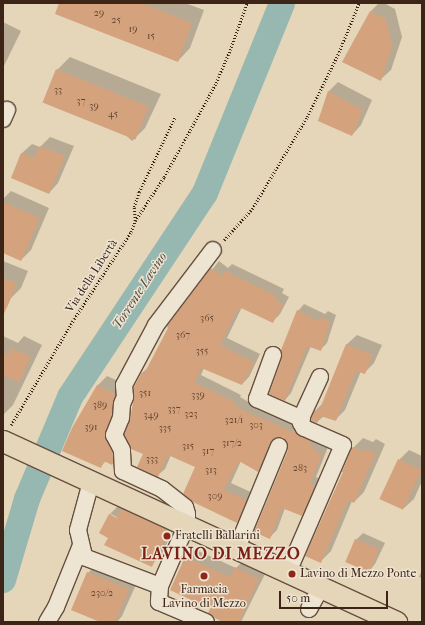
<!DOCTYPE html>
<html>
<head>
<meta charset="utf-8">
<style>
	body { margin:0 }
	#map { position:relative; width:425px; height:625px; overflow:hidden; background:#e5d5b9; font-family:"IM FELL French Canon",serif }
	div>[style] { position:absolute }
	.shadow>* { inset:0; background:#0003 }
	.river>* { height:26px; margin:-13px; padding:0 13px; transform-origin:13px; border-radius:13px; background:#96b8b1 }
	.building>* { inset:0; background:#d4a27d; transform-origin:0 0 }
	.path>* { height:2.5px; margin-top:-1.25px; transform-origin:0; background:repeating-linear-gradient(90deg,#3c2417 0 1px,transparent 0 3px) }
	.roads { filter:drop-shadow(1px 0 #665040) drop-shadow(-1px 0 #665040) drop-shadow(0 1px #665040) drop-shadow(0 -1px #665040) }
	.minor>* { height:16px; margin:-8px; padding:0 8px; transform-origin:8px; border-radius:8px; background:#eee4d2 }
	.major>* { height:21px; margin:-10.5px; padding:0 10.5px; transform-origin:10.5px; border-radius:10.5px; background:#e5d5b9 }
	.dots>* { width:11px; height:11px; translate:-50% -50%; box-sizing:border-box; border:2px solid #eee4d2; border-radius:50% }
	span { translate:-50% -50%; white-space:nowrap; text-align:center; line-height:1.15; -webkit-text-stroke:3px #eee4d2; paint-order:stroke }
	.number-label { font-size:10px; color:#624430 }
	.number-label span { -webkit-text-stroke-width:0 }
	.street-label { font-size:12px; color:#3c2417 }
	.poi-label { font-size:12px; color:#3c2417 }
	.left { translate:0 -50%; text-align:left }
	.water-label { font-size:13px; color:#52493e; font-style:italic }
	.district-label { font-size:16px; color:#7a1f14; font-weight:700; letter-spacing:1px }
	.frame { position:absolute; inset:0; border:4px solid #3c2417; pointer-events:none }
	.scale { position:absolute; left:279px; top:591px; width:109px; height:18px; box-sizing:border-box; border:2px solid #3c2417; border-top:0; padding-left:5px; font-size:12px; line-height:14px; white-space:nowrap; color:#3c2417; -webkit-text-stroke:3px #eee4d2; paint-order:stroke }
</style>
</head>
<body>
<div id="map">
	<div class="shadow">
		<i style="clip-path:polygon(60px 3px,185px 3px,204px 10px,190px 48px,178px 61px)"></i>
		<i style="clip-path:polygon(379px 3px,384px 3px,395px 9px,402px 37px,391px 70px,381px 79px,343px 62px,371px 11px)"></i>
		<i style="clip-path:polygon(3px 22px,21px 31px,3px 68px)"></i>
		<i style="clip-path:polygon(70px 57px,161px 94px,145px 128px,132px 141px,57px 70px)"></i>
		<i style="clip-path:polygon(338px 82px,372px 100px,361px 125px,352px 135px,328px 92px)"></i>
		<i style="clip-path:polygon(50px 137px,74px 146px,58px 183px,49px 193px,22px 153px,32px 144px,40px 147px)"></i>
		<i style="clip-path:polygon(11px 191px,49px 208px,31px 250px,21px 260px,3px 252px,3px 199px)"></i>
		<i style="clip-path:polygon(3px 261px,28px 271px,21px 288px,11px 298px,7px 307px,3px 312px)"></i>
		<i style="clip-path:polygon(219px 261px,228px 268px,232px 264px,284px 289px,282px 293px,289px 297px,280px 314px,273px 321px,242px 307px,227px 338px,260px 354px,249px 377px,242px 384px,204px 368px,201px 375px,241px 395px,240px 397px,252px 404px,303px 426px,316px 436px,322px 445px,328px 447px,316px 477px,321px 479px,309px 508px,302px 514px,285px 508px,277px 530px,270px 537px,289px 450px,288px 440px,283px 436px,276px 436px,265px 463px,258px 470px,241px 461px,231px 483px,253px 493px,244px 515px,237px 522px,197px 467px,171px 455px,165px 469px,158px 475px,144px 454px,131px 419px,142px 373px,150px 366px,170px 327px,168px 326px)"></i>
		<i style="clip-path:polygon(304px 304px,325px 314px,328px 311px,336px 315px,327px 343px,321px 349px,311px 346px,291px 393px,285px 400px,298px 311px)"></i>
		<i style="clip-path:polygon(357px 335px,382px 345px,374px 363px,364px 373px,361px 371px,345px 410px,335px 420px,324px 416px,317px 422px,312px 420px,316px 410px,323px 403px,347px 344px)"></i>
		<i style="clip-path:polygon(3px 336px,18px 343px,24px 336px,42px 345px,13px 405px,3px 415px)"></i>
		<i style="clip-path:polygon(107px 376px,125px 384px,122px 454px,112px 463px,106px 461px,100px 467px,97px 386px)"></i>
		<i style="clip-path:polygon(363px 438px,373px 442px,376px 439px,385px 444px,364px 492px,354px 502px,352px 501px,331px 551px,321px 561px,345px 472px,353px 448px)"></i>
		<i style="clip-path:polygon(409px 450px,422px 456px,422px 481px,414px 499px,404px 508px,399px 460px)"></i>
		<i style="clip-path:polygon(evenodd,119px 505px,177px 521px,161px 556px,151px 565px,109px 537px,109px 515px,119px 505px,111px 514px,122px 520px,111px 517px,111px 514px)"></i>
		<i style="clip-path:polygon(363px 533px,385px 543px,375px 564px,369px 571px,356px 540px)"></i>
		<i style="clip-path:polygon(194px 549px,236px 568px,244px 560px,267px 570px,241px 622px,224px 622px,215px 618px,209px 612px,212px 608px,186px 558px)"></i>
		<i style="clip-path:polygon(98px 563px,138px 580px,122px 616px,117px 622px,102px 622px,88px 573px)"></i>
		<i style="clip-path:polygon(422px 570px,422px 578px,419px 577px)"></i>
	</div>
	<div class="river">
		<i style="left:3px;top:580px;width:84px;rotate:-73.5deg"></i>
		<i style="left:27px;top:499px;width:111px;rotate:-67.1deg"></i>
		<i style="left:70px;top:397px;width:245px;rotate:-56.5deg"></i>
		<i style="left:205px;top:193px;width:205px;rotate:-67.9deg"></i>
	</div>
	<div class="building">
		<i style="clip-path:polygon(59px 3px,142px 3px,192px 23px,178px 62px,55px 14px)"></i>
		<i style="clip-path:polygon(370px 11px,386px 19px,392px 47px,381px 81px,342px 62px)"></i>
		<i style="left:56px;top:69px;width:100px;height:36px;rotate:22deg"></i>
		<i style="clip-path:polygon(328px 91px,363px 110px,352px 136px,318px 121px)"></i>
		<i style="clip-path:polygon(40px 146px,65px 156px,49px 194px,11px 178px,21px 153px,34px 158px)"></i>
		<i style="clip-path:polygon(3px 202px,40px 218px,21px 261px,3px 253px)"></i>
		<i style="clip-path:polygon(211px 268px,222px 276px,225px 271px,277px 296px,276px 300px,283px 304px,273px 323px,239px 307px,220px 345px,254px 362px,242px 385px,201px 368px,195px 383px,235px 402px,234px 405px,245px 411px,296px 433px,311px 441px,310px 444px,315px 451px,322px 454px,310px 484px,315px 486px,302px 516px,282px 508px,270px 539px,254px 532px,288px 450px,288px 444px,283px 437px,277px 437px,270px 442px,258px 472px,239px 461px,224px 490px,246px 500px,237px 523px,193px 502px,183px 494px,195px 467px,168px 455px,158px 477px,137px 467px,143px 454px,131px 449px,124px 434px,130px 419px,134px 397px,134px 387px,142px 372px,144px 374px,168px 328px,167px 326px)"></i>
		<i style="clip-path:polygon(3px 278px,17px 283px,3px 316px)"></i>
		<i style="clip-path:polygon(297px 310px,319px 321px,320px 317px,330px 322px,321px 351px,307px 346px,285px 401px,269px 394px,282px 358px,281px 350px)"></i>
		<i style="clip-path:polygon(346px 344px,373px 355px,365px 374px,356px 371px,336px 421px,320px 416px,317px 423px,311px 421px,311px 418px,315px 410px,319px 411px)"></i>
		<i style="clip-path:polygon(11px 348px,31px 357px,19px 382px,3px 375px,3px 353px,8px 355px)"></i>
		<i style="clip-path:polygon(97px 385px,115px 394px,115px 395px,112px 416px,105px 435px,113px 453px,113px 463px,112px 465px,104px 461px,101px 468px,62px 451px,72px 428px)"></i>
		<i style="clip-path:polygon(352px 447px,364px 452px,365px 449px,376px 453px,354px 503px,348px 500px,321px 563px,305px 556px,343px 472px,342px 472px)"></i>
		<i style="left:398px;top:459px;width:26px;height:44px;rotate:25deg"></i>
		<i style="clip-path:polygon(121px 509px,168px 530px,152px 567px,104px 545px,108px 538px,99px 533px,109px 514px,117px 518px)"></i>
		<i style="left:355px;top:539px;width:26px;height:25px;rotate:23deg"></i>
		<i style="clip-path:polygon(185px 557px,230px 577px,235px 567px,259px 579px,239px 622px,222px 622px,208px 613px,210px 609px,170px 590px)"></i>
		<i style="clip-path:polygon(87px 572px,129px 589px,115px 622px,100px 622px,71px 610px)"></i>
	</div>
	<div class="path">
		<i style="left:135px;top:221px;width:53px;rotate:-56.6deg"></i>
		<i style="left:164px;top:177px;width:107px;rotate:-61deg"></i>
		<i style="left:216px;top:83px;width:36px;rotate:-67deg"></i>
		<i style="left:230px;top:50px;width:50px;rotate:-70.1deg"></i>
		<i style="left:224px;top:240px;width:42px;rotate:-47.9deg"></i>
		<i style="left:252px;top:209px;width:107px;rotate:-59.1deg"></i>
		<i style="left:307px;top:117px;width:72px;rotate:-63.8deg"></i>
		<i style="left:339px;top:52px;width:53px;rotate:-67.8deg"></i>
		<i style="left:11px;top:425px;width:123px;rotate:-59.3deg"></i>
		<i style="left:74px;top:319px;width:104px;rotate:-56.8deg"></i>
		<i style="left:131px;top:232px;width:12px;rotate:-70deg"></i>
		<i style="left:135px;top:221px;width:14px;rotate:-94deg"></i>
		<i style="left:134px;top:207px;width:16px;rotate:-72deg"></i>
		<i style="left:139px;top:192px;width:83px;rotate:-64.4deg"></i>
	</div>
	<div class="roads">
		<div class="minor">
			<i style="left:3px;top:119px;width:10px;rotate:-66deg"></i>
			<i style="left:273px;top:355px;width:47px;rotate:110deg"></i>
			<i style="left:257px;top:399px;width:49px;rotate:24deg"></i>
			<i style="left:91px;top:482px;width:50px;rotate:105.2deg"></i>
			<i style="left:78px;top:530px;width:28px;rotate:77deg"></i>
			<i style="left:84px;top:557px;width:81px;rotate:20.9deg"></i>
			<i style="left:160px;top:586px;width:68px;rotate:-66.5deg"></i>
			<i style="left:187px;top:524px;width:10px;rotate:-90deg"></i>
			<i style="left:187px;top:514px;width:7px;rotate:-106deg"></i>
			<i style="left:185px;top:507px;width:29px;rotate:-142deg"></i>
			<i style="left:162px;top:489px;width:43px;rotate:-155.2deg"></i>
			<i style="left:123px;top:471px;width:21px;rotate:-93deg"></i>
			<i style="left:122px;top:450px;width:17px;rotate:-118deg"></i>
			<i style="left:114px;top:435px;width:18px;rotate:-68deg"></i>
			<i style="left:121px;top:418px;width:14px;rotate:-86deg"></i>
			<i style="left:122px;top:404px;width:8px;rotate:-67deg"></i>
			<i style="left:125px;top:397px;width:12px;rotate:-95deg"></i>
			<i style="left:124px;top:385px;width:68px;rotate:-61.9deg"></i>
			<i style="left:156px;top:325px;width:94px;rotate:-52.8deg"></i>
			<i style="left:237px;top:548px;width:110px;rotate:-67.6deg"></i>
			<i style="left:288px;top:572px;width:138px;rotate:-66.6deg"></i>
			<i style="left:343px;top:445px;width:43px;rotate:-156.4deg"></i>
			<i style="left:304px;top:428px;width:6px;rotate:-121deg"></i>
			<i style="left:301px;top:423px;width:7px;rotate:-82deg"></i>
			<i style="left:302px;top:416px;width:43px;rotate:-65.2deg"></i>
			<i style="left:160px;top:586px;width:16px;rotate:94deg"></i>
			<i style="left:159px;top:602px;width:51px;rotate:23.1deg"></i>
			<i style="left:309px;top:609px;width:25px;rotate:-61deg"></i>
			<i style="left:47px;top:622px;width:17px;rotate:-59deg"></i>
			<i style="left:56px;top:607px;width:67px;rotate:-68deg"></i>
		</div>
		<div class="major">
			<i style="left:3px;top:441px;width:433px;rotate:24.7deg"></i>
		</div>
	</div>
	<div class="dots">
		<i style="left:167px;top:536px;background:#8f2418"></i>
		<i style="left:292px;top:574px;background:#8f2418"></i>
		<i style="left:204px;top:576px;background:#8f2418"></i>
	</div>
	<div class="number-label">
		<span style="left:99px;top:14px">29</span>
		<span style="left:116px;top:21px">25</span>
		<span style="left:133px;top:30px">19</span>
		<span style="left:151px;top:37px">15</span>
		<span style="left:58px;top:91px">33</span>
		<span style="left:81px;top:102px">37</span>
		<span style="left:94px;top:107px">39</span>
		<span style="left:113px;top:115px">45</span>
		<span style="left:207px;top:319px">365</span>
		<span style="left:183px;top:336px">367</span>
		<span style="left:202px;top:352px">355</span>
		<span style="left:145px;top:394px">351</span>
		<span style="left:198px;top:396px">339</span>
		<span style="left:100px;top:406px">389</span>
		<span style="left:174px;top:410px">337</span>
		<span style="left:191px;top:415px">323</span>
		<span style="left:151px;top:416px">349</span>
		<span style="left:234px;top:421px">321/1</span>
		<span style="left:256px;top:426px">303</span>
		<span style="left:91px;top:428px">391</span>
		<span style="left:165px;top:429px">335</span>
		<span style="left:232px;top:444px">317/2</span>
		<span style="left:188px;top:447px">315</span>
		<span style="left:208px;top:452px">317</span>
		<span style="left:152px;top:460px">333</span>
		<span style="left:300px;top:469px">283</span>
		<span style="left:211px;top:471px">313</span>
		<span style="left:215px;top:497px">309</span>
		<span style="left:102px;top:594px">230/2</span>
	</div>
	<div class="street-label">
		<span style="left:92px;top:276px;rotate:-57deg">Via della Libertà</span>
	</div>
	<div class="poi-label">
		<span class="left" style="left:175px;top:536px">Fratelli Ballarini</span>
		<span class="left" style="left:300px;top:574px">Lavino di Mezzo Ponte</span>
		<span style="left:204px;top:597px">Farmacia<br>Lavino di Mezzo</span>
	</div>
	<div class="water-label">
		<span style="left:140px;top:291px;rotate:-57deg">Torrente Lavino</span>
	</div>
	<div class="district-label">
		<span style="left:221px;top:554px">LAVINO DI MEZZO</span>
	</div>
	<div class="frame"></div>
	<div class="scale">50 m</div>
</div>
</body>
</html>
